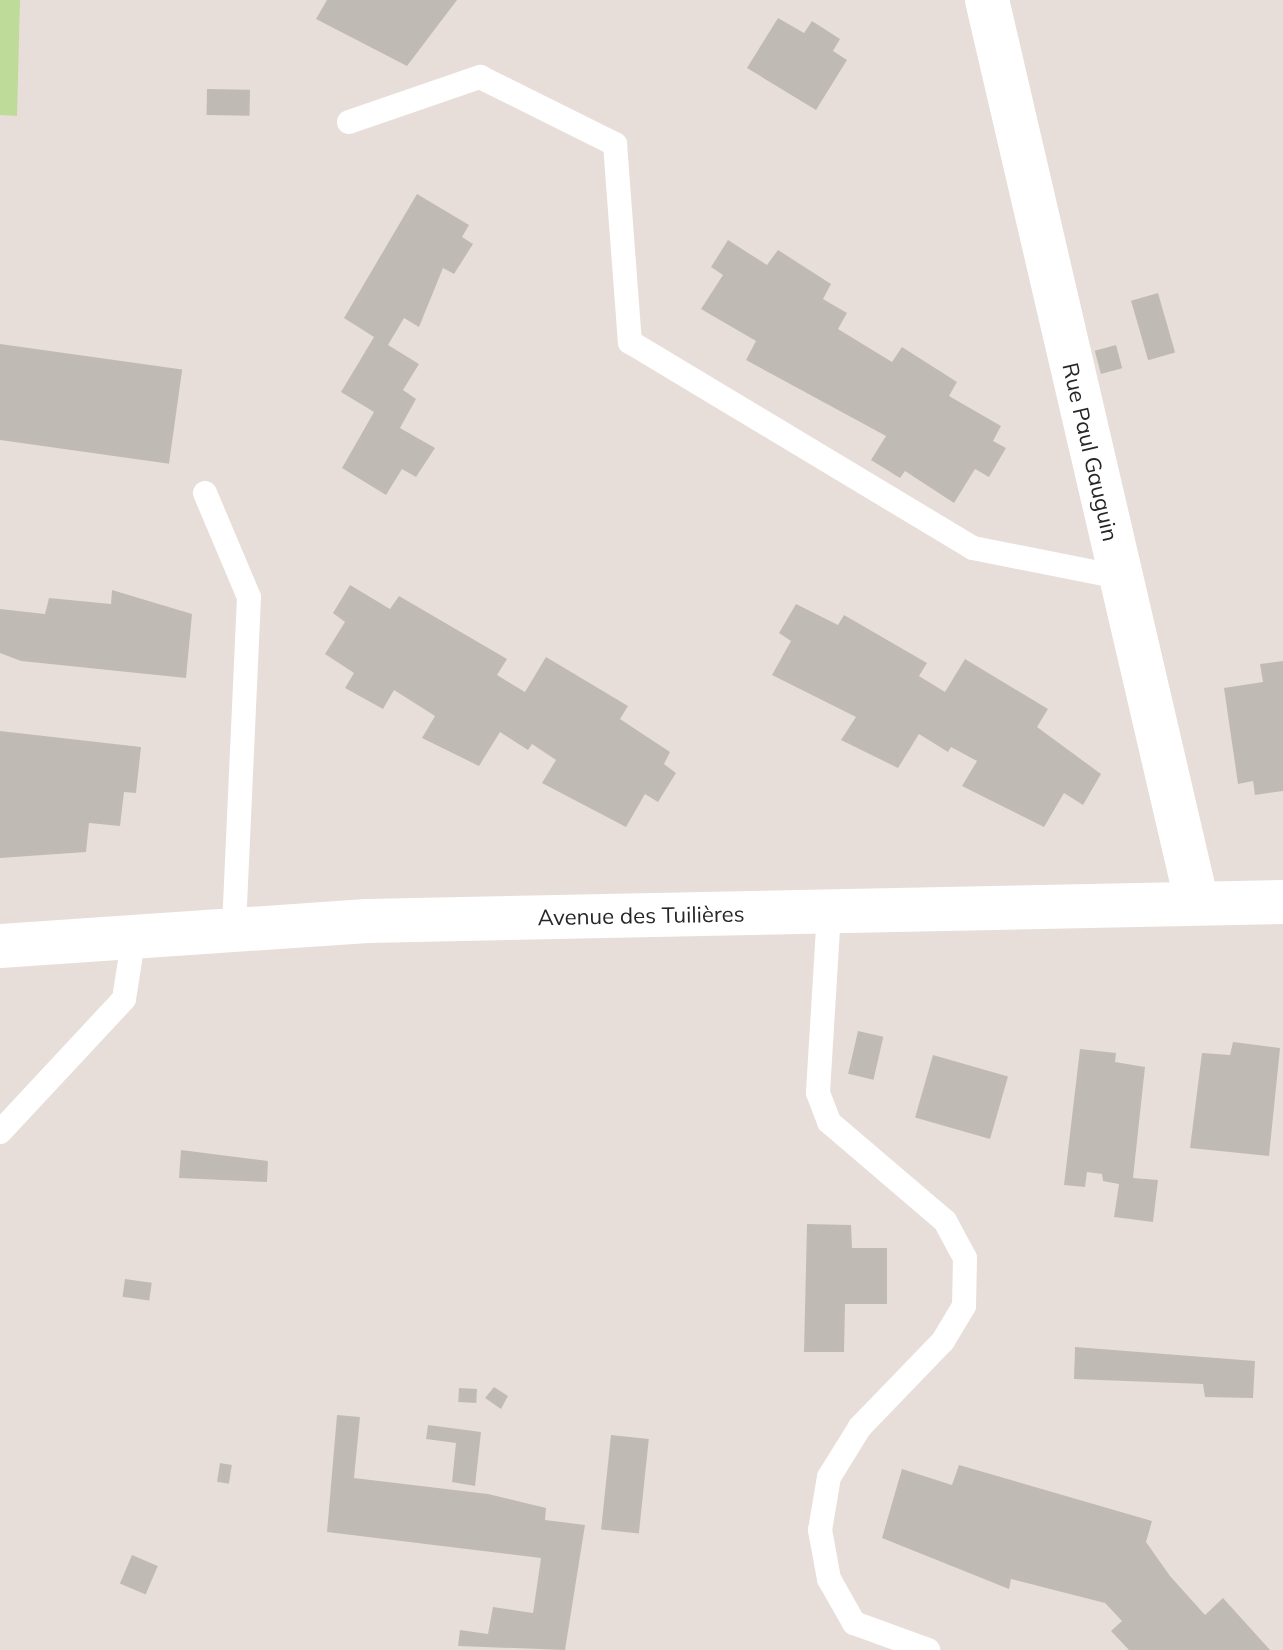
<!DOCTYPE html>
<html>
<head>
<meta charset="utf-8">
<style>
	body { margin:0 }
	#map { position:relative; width:1283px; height:1650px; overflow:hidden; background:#e8ded9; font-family:Mulish,sans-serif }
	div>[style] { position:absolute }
	.green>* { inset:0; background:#bedb99 }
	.building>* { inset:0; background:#c0bab5; transform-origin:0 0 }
	.service>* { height:24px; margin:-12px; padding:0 12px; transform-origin:12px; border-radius:12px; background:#fff }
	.minor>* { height:44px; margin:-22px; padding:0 22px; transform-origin:22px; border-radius:22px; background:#fff }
	.tertiary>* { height:44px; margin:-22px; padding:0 22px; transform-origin:22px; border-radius:22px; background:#fff }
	span { translate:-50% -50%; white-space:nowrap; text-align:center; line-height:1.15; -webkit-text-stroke:8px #fff; paint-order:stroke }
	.street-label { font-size:22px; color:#262626 }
</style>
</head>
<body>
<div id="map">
	<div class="green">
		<i style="clip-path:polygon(0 0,20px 0,17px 116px,0 115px)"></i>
	</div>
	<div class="building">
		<i style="clip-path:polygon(327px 0,457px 0,407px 66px,316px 19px)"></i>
		<i style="clip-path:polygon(778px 18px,804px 33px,812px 21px,840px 39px,833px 51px,847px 60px,816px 110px,747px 68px)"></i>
		<i style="left:207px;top:89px;width:43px;height:26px;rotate:1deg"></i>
		<i style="clip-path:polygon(417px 194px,469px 225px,462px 237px,473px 244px,454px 274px,443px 268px,419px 327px,404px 318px,388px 345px,419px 364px,403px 390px,416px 399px,400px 428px,435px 448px,416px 477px,402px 469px,386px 495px,342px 468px,374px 412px,341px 392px,374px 337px,344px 318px)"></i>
		<i style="clip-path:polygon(728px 240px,767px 265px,778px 250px,831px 284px,823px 299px,847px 313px,838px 329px,892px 362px,902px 347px,957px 382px,949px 396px,1001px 426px,993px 441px,1006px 448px,989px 477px,975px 469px,954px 503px,905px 471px,900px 478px,871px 460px,886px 436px,746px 360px,756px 341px,701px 309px,723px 275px,711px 267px)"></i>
		<i style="left:1158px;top:293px;width:62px;height:28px;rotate:74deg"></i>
		<i style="left:0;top:344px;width:184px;height:95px;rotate:8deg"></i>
		<i style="left:1116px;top:345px;width:24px;height:22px;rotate:75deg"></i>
		<i style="clip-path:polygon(350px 585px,390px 609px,399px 596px,507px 659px,497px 675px,525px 692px,546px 657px,628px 706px,620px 719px,670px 752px,664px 764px,676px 773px,658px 802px,645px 794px,626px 827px,542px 783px,556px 760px,532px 744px,528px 750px,500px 732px,479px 766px,422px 738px,435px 716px,394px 690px,383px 709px,345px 688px,354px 673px,325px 654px,345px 622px,333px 613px)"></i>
		<i style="clip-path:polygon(112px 590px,192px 614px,186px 678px,21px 661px,0 653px,0 609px,45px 614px,49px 598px,111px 604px)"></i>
		<i style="clip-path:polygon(796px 604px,838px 625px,844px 615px,927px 663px,919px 676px,945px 692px,965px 659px,1048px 709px,1037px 727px,1101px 774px,1083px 805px,1064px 793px,1044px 827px,962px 786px,977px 761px,951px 747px,948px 752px,919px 734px,898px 768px,841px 740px,856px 717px,772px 675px,791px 641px,779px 633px)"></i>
		<i style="clip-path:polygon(1283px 661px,1283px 791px,1255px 795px,1253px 781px,1238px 784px,1224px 688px,1263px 682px,1260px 664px)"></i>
		<i style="clip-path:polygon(0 731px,141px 747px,136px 793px,124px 792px,120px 826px,89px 823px,86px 852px,0 858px)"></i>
		<i style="left:858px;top:1031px;width:26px;height:44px;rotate:13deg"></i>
		<i style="clip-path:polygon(1233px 1042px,1280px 1048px,1269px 1156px,1190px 1148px,1202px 1053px,1230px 1055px)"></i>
		<i style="clip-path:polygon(1080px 1049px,1116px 1053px,1115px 1062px,1145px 1067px,1133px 1178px,1158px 1180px,1153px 1222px,1114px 1217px,1119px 1184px,1103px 1181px,1102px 1174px,1087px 1172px,1085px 1187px,1064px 1185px)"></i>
		<i style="left:933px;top:1055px;width:78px;height:65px;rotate:16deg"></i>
		<i style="clip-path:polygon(181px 1150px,268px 1161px,267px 1182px,179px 1178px)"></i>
		<i style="clip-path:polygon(807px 1224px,851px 1225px,852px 1248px,887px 1248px,887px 1304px,845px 1304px,844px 1352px,804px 1352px)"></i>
		<i style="left:125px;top:1279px;width:27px;height:18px;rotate:8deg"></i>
		<i style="clip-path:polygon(1075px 1347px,1255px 1361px,1253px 1398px,1205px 1397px,1203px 1384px,1074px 1379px)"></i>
		<i style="clip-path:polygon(494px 1387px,508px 1396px,501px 1409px,485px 1398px)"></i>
		<i style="left:459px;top:1388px;width:18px;height:14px;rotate:3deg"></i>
		<i style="clip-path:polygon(337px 1415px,360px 1417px,354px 1478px,488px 1494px,546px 1508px,545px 1520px,585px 1525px,565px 1650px,458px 1646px,460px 1630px,488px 1634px,493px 1607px,533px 1613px,541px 1558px,327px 1532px)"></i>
		<i style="clip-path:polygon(428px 1425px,481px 1432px,475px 1486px,452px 1482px,456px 1443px,426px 1439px)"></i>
		<i style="left:611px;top:1435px;width:38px;height:95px;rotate:6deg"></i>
		<i style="left:220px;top:1463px;width:12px;height:19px;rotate:9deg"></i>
		<i style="clip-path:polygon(959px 1465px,1152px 1521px,1146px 1542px,1170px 1576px,1205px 1615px,1223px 1598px,1270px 1650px,1129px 1650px,1111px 1631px,1122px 1621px,1105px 1603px,1011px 1579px,1009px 1589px,882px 1538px,902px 1469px,952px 1485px)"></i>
		<i style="left:132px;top:1555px;width:28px;height:31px;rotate:23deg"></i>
	</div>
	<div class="service">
		<i style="left:349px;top:122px;width:139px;rotate:-19deg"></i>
		<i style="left:480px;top:77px;width:151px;rotate:26.4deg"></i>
		<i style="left:615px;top:144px;width:199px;rotate:85.7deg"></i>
		<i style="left:630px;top:342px;width:400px;rotate:31deg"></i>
		<i style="left:973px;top:548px;width:149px;rotate:11.2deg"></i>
		<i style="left:205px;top:493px;width:113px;rotate:67.1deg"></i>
		<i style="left:249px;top:597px;width:333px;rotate:92.6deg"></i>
		<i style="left:829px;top:912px;width:181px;rotate:93.5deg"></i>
		<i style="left:818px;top:1093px;width:31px;rotate:69deg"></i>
		<i style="left:829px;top:1122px;width:153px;rotate:40.5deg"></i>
		<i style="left:945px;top:1221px;width:42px;rotate:61.6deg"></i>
		<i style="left:965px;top:1258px;width:48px;rotate:91.2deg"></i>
		<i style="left:964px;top:1306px;width:41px;rotate:121deg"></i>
		<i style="left:943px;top:1341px;width:120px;rotate:134deg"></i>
		<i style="left:860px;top:1427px;width:59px;rotate:121.8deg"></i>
		<i style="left:829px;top:1477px;width:54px;rotate:99.6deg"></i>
		<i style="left:820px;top:1530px;width:50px;rotate:79.6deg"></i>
		<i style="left:829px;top:1579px;width:51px;rotate:60.4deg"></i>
		<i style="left:854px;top:1623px;width:79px;rotate:20deg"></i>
		<i style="left:0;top:1132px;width:182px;rotate:-47deg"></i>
		<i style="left:124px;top:999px;width:65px;rotate:-81.1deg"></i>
	</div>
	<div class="minor">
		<i style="left:987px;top:0;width:927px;rotate:76.91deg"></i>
	</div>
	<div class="tertiary">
		<i style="left:0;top:946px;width:368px;rotate:-3.9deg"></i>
		<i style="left:367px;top:921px;width:916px;rotate:-1.19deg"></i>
	</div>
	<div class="street-label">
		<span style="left:1090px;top:452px;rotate:77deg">Rue Paul Gauguin</span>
		<span style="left:641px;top:916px;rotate:-1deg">Avenue des Tuilières</span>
	</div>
</div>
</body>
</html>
